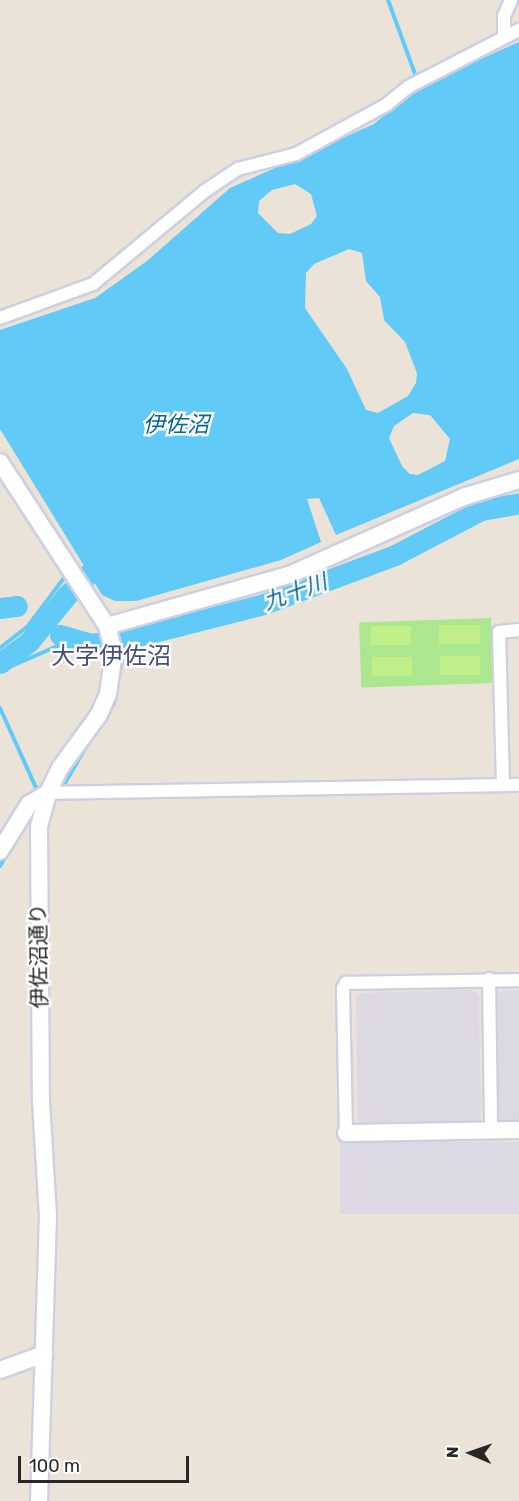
<!DOCTYPE html>
<html>
<head>
<meta charset="utf-8">
<style>
	body { margin:0 }
	#map { position:relative; width:519px; height:1501px; overflow:hidden; background:#ebe3d7; font-family:Rubik,"Noto Sans JP",sans-serif }
	div>[style] { position:absolute }
	.industrial>* { inset:0; background:#dcd9e3; transform-origin:0 0 }
	.green>* { inset:0; background:#aae78e; transform-origin:0 0 }
	.pitch>* { inset:0; background:#c1ef89; transform-origin:0 0 }
	.water>* { inset:0; background:#61caf7 }
	.stream>* { height:4px; margin:-2px; padding:0 2px; transform-origin:2px; border-radius:2px; background:#61caf7 }
	.river>* { height:21px; margin:-10.5px; padding:0 10.5px; transform-origin:10.5px; border-radius:10.5px; background:#61caf7 }
	.roads { filter:drop-shadow(2px 0 #ccd0e2) drop-shadow(-2px 0 #ccd0e2) drop-shadow(0 2px #ccd0e2) drop-shadow(0 -2px #ccd0e2) }
	.street>* { height:12px; margin:-6px; padding:0 6px; transform-origin:6px; border-radius:6px; background:#fff }
	.secondary>* { height:16px; margin:-8px; padding:0 8px; transform-origin:8px; border-radius:8px; background:#fff }
	span { translate:-50% -50%; white-space:nowrap; text-align:center; line-height:1.15; -webkit-text-stroke:5px #fff; paint-order:stroke }
	.street-label { font-size:21px; color:#272727 }
	.water-label { font-size:22px; color:#04649f; font-style:italic }
	.quarter-label { font-size:24px; color:#454d7a }
	.north { position:absolute; left:441px; top:1423px; width:60px; height:60px; -webkit-text-stroke:4px #fff; paint-order:stroke; rotate:272deg; font-size:16px; font-weight:700; line-height:24px; text-align:center; color:#272727 }
	.north::after { content:''; display:block; margin:auto; width:21px; height:27px; background:#272727; clip-path:polygon(50% 0,100% 100%,50% 72%,0 100%) }
	.scale { position:absolute; left:18px; top:1456px; width:171px; height:27px; box-sizing:border-box; border:3px solid #272727; border-top:0; padding-left:8px; font-size:18px; line-height:21px; white-space:nowrap; color:#272727; -webkit-text-stroke:4px #fff; paint-order:stroke }
</style>
</head>
<body>
<div id="map">
	<div class="industrial">
		<i style="clip-path:polygon(473px 990px,479px 996px,481px 1117px,475px 1123px,364px 1126px,358px 1119px,356px 997px,361px 993px)"></i>
		<i style="clip-path:polygon(503px 990px,519px 990px,519px 1123px,505px 1123px,499px 1118px,497px 995px)"></i>
		<i style="left:519px;top:1142px;width:72px;height:179px;rotate:90deg"></i>
	</div>
	<div class="green">
		<i style="left:491px;top:618px;width:65px;height:132px;rotate:88deg"></i>
	</div>
	<div class="pitch">
		<i style="left:439px;top:625px;width:41px;height:19px"></i>
		<i style="left:411px;top:626px;width:19px;height:40px;rotate:90deg"></i>
		<i style="left:440px;top:656px;width:40px;height:19px"></i>
		<i style="left:412px;top:657px;width:19px;height:40px;rotate:90deg"></i>
	</div>
	<div class="water">
		<i style="clip-path:polygon(evenodd,519px 42px,519px 459px,336px 535px,319px 498px,307px 499px,321px 542px,281px 560px,136px 601px,115px 601px,102px 595px,0 429px,0 330px,95px 298px,147px 261px,230px 188px,374px 124px,401px 101px,449px 73px,519px 42px,295px 184px,311px 194px,317px 216px,311px 224px,290px 234px,278px 233px,258px 213px,259px 201px,272px 190px,295px 184px,519px 42px,349px 249px,362px 253px,366px 281px,380px 297px,384px 320px,405px 342px,417px 373px,416px 383px,408px 396px,378px 413px,366px 410px,347px 369px,305px 308px,306px 273px,314px 264px,349px 249px,519px 42px,413px 413px,430px 415px,450px 439px,445px 461px,418px 475px,410px 474px,402px 466px,389px 438px,394px 426px,413px 413px)"></i>
	</div>
	<div class="stream">
		<i style="left:388px;top:0;width:99px;rotate:69.9deg"></i>
		<i style="left:0;top:648px;width:36px;rotate:-38deg"></i>
		<i style="left:28px;top:626px;width:65px;rotate:-53.1deg"></i>
		<i style="left:0;top:671px;width:68px;rotate:-23.5deg"></i>
		<i style="left:62px;top:644px;width:29px"></i>
		<i style="left:0;top:708px;width:92px;rotate:65.7deg"></i>
		<i style="left:108px;top:714px;width:13px;rotate:-61deg"></i>
		<i style="left:114px;top:703px;width:65px;rotate:-79.4deg"></i>
		<i style="left:65px;top:783px;width:50px;rotate:-59.8deg"></i>
		<i style="left:0;top:866px;width:14px;rotate:-60deg"></i>
	</div>
	<div class="river">
		<i style="left:0;top:608px;width:17px;rotate:-7deg"></i>
		<i style="left:60px;top:635px;width:32px;rotate:16deg"></i>
		<i style="left:91px;top:644px;width:35px;rotate:-8deg"></i>
		<i style="left:126px;top:639px;width:142px;rotate:-14.2deg"></i>
		<i style="left:264px;top:604px;width:140px;rotate:-20.5deg"></i>
		<i style="left:395px;top:555px;width:97px;rotate:-27.6deg"></i>
		<i style="left:481px;top:510px;width:39px;rotate:-10deg"></i>
		<i style="left:0;top:663px;width:36px;rotate:-36deg"></i>
		<i style="left:29px;top:642px;width:60px;rotate:-51deg"></i>
		<i style="left:67px;top:595px;width:53px;rotate:-44.2deg"></i>
	</div>
	<div class="roads">
		<div class="street">
			<i style="left:504px;top:36px;width:20px;rotate:-90deg"></i>
			<i style="left:504px;top:16px;width:17px;rotate:-66deg"></i>
			<i style="left:0;top:318px;width:99px;rotate:-20.1deg"></i>
			<i style="left:93px;top:284px;width:146px;rotate:-39.7deg"></i>
			<i style="left:205px;top:191px;width:40px;rotate:-34deg"></i>
			<i style="left:238px;top:169px;width:60px;rotate:-14.5deg"></i>
			<i style="left:296px;top:154px;width:102px;rotate:-28.6deg"></i>
			<i style="left:386px;top:105px;width:28px;rotate:-39deg"></i>
			<i style="left:408px;top:87px;width:125px;rotate:-27.2deg"></i>
			<i style="left:503px;top:785px;width:153px;rotate:-91.5deg"></i>
			<i style="left:499px;top:632px;width:20px;rotate:-6deg"></i>
			<i style="left:48px;top:793px;width:471px;rotate:-1deg"></i>
			<i style="left:489px;top:979px;width:151px;rotate:89.2deg"></i>
			<i style="left:346px;top:1133px;width:145px;rotate:-91.2deg"></i>
			<i style="left:343px;top:988px;width:6px;rotate:-59deg"></i>
			<i style="left:346px;top:983px;width:173px;rotate:-1deg"></i>
		</div>
		<div class="secondary">
			<i style="left:0;top:462px;width:196px;rotate:56.9deg"></i>
			<i style="left:107px;top:626px;width:27px;rotate:75deg"></i>
			<i style="left:114px;top:652px;width:42px;rotate:98.1deg"></i>
			<i style="left:108px;top:694px;width:24px;rotate:114deg"></i>
			<i style="left:98px;top:716px;width:64px;rotate:126.2deg"></i>
			<i style="left:60px;top:768px;width:28px;rotate:116deg"></i>
			<i style="left:48px;top:793px;width:34px;rotate:105deg"></i>
			<i style="left:39px;top:826px;width:276px;rotate:89.6deg"></i>
			<i style="left:41px;top:1102px;width:114px;rotate:86.5deg"></i>
			<i style="left:48px;top:1216px;width:285px;rotate:91.8deg"></i>
			<i style="left:107px;top:626px;width:189px;rotate:-15.7deg"></i>
			<i style="left:289px;top:575px;width:191px;rotate:-24.1deg"></i>
			<i style="left:463px;top:497px;width:59px;rotate:-16.9deg"></i>
			<i style="left:0;top:851px;width:55px;rotate:-58.3deg"></i>
			<i style="left:29px;top:804px;width:22px;rotate:-30deg"></i>
			<i style="left:346px;top:1133px;width:173px;rotate:-1deg"></i>
			<i style="left:0;top:1370px;width:47px;rotate:-20deg"></i>
		</div>
	</div>
	<div class="street-label">
		<span style="left:39px;top:956px;rotate:-91deg">伊佐沼通り</span>
	</div>
	<div class="water-label">
		<span style="left:176px;top:425px">伊佐沼</span>
		<span style="left:295px;top:592px;rotate:-20deg">九十川</span>
	</div>
	<div class="quarter-label">
		<span style="left:111px;top:657px">大字伊佐沼</span>
	</div>
	<div class="north">N</div>
	<div class="scale">100 m</div>
</div>
</body>
</html>
